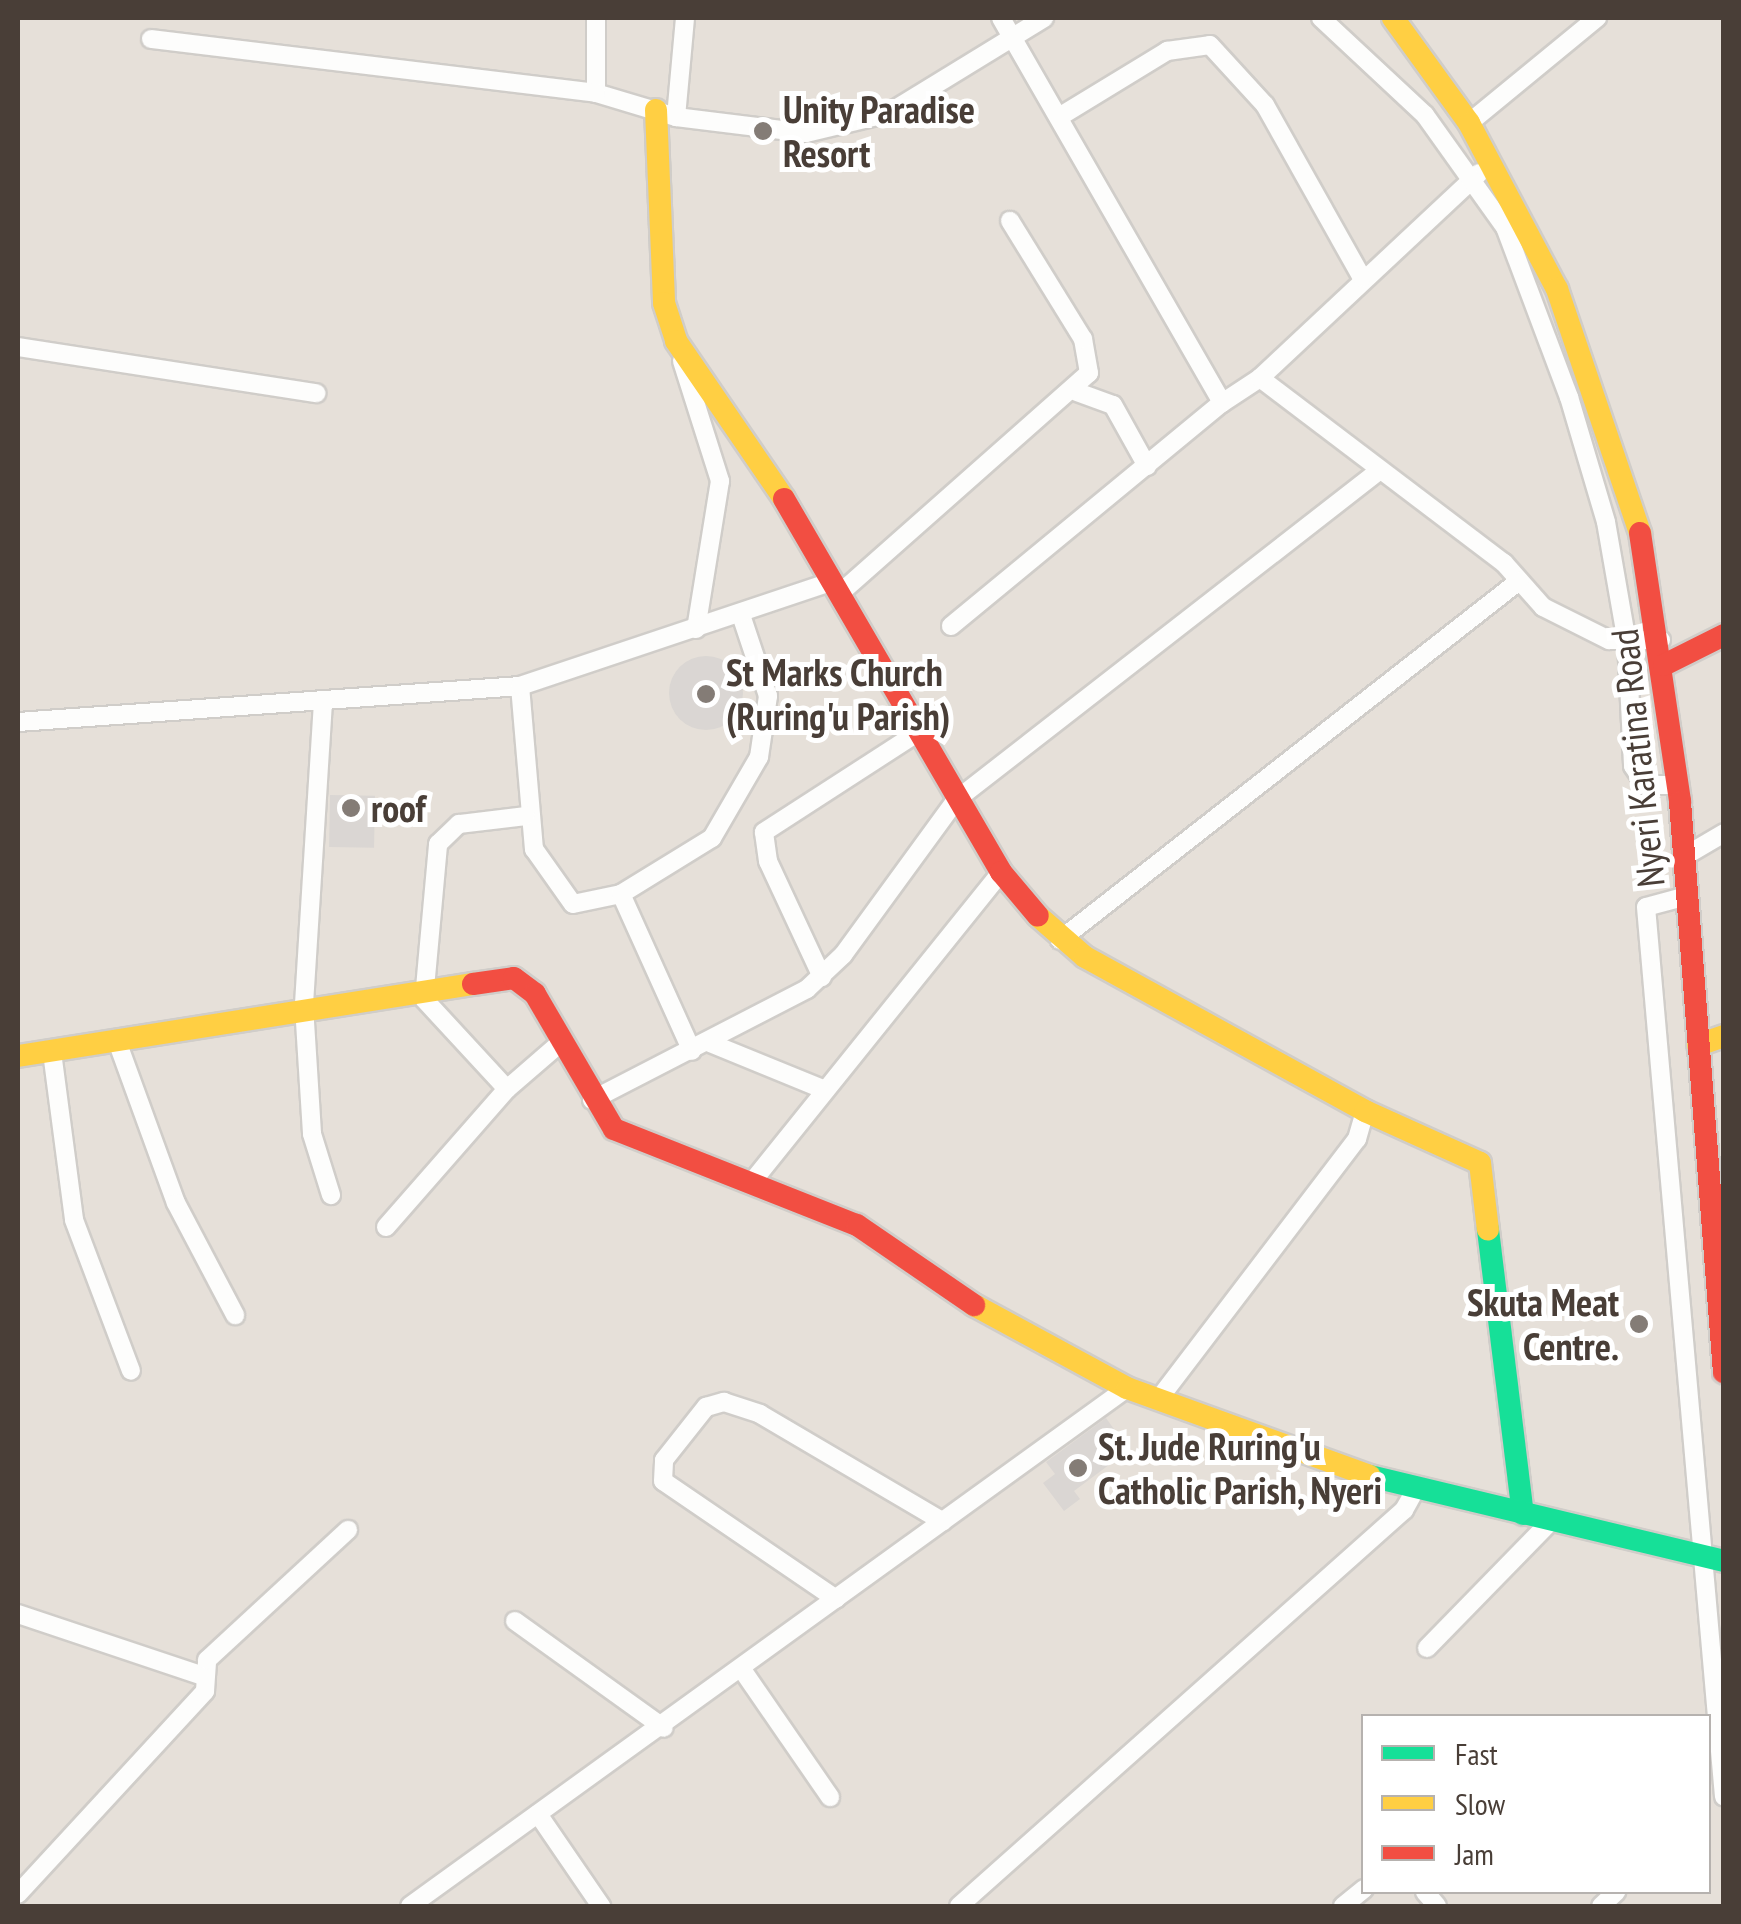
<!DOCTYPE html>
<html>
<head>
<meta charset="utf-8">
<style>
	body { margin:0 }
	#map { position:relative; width:1741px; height:1924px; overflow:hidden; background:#f2efec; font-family:"PT Sans Narrow",sans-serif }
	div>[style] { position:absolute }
	.residential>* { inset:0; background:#e6e0d9 }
	.building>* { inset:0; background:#dad6d3; transform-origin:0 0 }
	.round { border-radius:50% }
	.roads { filter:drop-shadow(2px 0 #d0cdc9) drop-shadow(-2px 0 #d0cdc9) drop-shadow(0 2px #d0cdc9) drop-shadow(0 -2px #d0cdc9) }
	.street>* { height:18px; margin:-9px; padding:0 9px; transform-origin:9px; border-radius:9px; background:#fdfdfc }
	.fast>* { height:22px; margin:-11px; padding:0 11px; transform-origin:11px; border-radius:11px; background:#16e098 }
	.slow>* { height:22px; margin:-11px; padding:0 11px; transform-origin:11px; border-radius:11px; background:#ffcf43 }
	.jam>* { height:22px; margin:-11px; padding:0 11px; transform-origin:11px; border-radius:11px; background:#f24e42 }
	.dots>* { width:28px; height:28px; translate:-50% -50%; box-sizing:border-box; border:5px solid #fff; border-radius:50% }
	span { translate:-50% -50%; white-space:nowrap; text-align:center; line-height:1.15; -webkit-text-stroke:10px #fff; paint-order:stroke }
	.poi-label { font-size:38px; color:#493e37; font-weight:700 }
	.left { translate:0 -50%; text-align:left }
	.right { translate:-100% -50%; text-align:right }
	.street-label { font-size:38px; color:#493e37 }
	.frame { position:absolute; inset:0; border:20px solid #493e37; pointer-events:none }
	.legend { position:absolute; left:1361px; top:1714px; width:350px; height:180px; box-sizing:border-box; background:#fff; border:2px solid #b6b2af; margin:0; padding:12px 18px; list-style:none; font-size:30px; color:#493e37 }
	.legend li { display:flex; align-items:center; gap:20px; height:50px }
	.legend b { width:50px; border:2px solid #b6b2af }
</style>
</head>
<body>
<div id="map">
	<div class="residential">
		<i style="clip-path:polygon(evenodd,18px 18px,1723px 18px,1723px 1906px,18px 1906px,18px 18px,1364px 1716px,1708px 1716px,1708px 1892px,1364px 1892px,1364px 1716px)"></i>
	</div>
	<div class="building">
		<i class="round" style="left:669px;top:656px;width:74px;height:74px"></i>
		<i style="left:330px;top:795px;width:45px;height:52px;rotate:1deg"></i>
		<i style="clip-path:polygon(1106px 1418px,1129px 1450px,1074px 1491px,1080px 1499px,1064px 1511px,1043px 1483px,1055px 1474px,1046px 1462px)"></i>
	</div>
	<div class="roads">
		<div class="street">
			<i style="left:596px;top:18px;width:75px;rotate:90deg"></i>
			<i style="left:596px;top:93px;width:84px;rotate:16.7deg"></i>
			<i style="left:676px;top:117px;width:131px;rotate:7deg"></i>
			<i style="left:806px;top:133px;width:85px;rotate:-13.5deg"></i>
			<i style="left:889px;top:113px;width:182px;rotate:-31.5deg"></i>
			<i style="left:1001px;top:18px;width:444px;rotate:60.1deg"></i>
			<i style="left:1222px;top:403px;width:45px;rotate:-33.3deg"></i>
			<i style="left:1260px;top:378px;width:300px;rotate:-43.1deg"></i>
			<i style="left:1321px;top:18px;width:142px;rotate:43deg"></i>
			<i style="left:1425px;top:115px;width:138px;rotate:54.5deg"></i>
			<i style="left:1505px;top:227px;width:182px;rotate:69.4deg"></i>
			<i style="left:1569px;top:397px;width:130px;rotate:73.5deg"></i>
			<i style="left:1606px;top:522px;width:122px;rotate:80.1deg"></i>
			<i style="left:1627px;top:642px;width:124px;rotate:87.2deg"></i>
			<i style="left:1633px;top:766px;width:23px;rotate:56deg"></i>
			<i style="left:1646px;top:785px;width:32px"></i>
			<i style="left:151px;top:39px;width:448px;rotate:6.9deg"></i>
			<i style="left:676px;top:117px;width:99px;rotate:-84.8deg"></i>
			<i style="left:1059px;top:117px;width:127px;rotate:-31.4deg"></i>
			<i style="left:1167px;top:51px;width:43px;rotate:-7.9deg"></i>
			<i style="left:1210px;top:45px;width:81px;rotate:47.5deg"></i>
			<i style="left:1265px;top:105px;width:198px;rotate:60.7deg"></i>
			<i style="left:1469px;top:123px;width:166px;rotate:-39.4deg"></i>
			<i style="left:18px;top:347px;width:302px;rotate:8.8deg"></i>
			<i style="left:682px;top:361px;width:126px;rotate:72.4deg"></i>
			<i style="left:720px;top:481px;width:150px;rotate:99.2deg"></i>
			<i style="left:1260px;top:378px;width:306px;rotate:37.2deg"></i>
			<i style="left:1504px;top:563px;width:59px;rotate:48.4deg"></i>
			<i style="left:1543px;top:607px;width:74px;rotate:26.6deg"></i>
			<i style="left:1609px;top:640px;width:52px"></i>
			<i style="left:1077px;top:392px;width:38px;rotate:20deg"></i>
			<i style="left:1113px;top:405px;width:70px;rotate:60.9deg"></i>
			<i style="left:838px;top:595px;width:335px;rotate:-41.5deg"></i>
			<i style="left:1089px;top:373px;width:35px;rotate:-100deg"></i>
			<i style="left:1083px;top:339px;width:139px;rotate:-121.7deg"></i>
			<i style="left:951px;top:626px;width:351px;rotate:-39.5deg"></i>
			<i style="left:520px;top:686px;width:164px;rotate:85.1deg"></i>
			<i style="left:534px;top:849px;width:67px;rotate:54.7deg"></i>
			<i style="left:573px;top:904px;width:49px;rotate:-11.8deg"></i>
			<i style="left:621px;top:894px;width:107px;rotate:-31.6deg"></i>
			<i style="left:712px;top:838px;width:94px;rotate:-59.9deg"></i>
			<i style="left:759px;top:757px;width:62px;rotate:-81.6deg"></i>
			<i style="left:768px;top:696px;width:85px;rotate:-108.4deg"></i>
			<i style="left:323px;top:702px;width:305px;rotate:93.6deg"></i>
			<i style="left:304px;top:1006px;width:128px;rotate:86.4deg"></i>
			<i style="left:312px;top:1134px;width:64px;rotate:72.7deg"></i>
			<i style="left:18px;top:722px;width:503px;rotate:-4.1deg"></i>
			<i style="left:520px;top:686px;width:328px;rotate:-18.5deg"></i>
			<i style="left:1685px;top:856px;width:45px;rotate:-30.5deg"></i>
			<i style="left:621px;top:894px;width:172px;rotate:65.7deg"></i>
			<i style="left:1687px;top:896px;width:42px;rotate:165deg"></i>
			<i style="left:1646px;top:907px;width:893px;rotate:84.99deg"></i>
			<i style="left:1060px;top:940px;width:583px;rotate:-38.03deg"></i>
			<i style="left:822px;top:977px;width:128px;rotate:-115deg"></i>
			<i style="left:768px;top:861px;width:29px;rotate:-98deg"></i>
			<i style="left:764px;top:832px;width:182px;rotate:-32.9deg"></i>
			<i style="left:117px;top:1041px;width:172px;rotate:70deg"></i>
			<i style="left:176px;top:1203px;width:127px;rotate:62.2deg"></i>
			<i style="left:710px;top:1043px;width:124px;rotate:22.2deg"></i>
			<i style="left:52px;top:1052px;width:169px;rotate:82.5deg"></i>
			<i style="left:74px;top:1220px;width:161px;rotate:69.3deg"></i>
			<i style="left:507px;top:1089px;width:122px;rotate:-132.7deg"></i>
			<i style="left:424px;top:999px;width:156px;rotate:-84.8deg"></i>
			<i style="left:438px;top:844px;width:29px;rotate:-44deg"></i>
			<i style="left:459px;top:824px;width:67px;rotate:-6.8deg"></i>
			<i style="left:592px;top:1100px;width:242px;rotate:-27.3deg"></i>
			<i style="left:807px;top:989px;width:50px;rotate:-43.4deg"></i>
			<i style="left:843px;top:955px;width:192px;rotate:-53.9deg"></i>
			<i style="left:956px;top:800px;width:537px;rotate:-37.89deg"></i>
			<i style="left:752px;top:1182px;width:398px;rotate:-51.2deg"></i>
			<i style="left:386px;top:1227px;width:184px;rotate:-48.8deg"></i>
			<i style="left:507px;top:1089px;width:69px;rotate:-40.9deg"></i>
			<i style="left:1158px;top:1400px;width:328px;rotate:-52.7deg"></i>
			<i style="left:1357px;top:1139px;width:29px;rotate:-74deg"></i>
			<i style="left:836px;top:1599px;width:209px;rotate:-145.7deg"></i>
			<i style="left:663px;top:1481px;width:21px;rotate:-87deg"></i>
			<i style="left:664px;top:1460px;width:68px;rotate:-51.6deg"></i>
			<i style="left:706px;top:1407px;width:19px;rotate:-16deg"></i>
			<i style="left:724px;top:1402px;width:38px;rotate:18deg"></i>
			<i style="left:760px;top:1414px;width:212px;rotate:30.5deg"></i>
			<i style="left:18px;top:1614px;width:195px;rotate:18.5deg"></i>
			<i style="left:515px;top:1621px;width:183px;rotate:35.7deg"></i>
			<i style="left:1427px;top:1648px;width:177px;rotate:-45.7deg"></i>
			<i style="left:741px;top:1668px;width:157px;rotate:55.4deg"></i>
			<i style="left:538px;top:1814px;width:112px;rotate:55.6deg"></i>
			<i style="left:1425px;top:1892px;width:18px;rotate:49deg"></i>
			<i style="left:18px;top:1894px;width:276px;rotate:-47.3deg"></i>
			<i style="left:205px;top:1691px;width:31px;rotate:-86deg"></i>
			<i style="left:207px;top:1660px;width:192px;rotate:-42.7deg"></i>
			<i style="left:410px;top:1906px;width:885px;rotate:-35.85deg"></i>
			<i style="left:959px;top:1906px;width:596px;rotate:-41.67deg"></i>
			<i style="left:1404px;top:1510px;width:23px;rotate:-61deg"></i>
			<i style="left:1343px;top:1906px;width:27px;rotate:-39deg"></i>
			<i style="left:1601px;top:1906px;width:21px;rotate:-43deg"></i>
		</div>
		<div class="fast">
			<i style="left:1488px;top:1230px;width:286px;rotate:83deg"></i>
			<i style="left:1370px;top:1476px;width:364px;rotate:13.5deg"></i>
		</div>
		<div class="slow">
			<i style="left:1393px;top:18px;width:130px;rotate:54.1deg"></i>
			<i style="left:1469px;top:123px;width:188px;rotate:62.1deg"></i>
			<i style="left:1557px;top:289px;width:258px;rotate:71.2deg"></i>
			<i style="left:656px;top:110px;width:193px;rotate:87.6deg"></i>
			<i style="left:664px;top:303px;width:40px;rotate:72deg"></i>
			<i style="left:676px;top:341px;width:191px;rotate:55.6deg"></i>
			<i style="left:1038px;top:916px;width:62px;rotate:41.1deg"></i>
			<i style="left:1085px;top:957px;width:320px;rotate:28.8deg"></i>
			<i style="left:1365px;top:1111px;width:126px;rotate:24.3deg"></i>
			<i style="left:1480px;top:1163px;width:67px;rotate:83.2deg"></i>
			<i style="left:1698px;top:1045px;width:28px;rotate:-19deg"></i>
			<i style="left:18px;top:1056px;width:461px;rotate:-9deg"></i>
			<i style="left:974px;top:1305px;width:174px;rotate:28.5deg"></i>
			<i style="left:1127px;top:1388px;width:258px;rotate:19.9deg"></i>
		</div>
		<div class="jam">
			<i style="left:784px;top:499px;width:432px;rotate:59.8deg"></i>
			<i style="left:1001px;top:872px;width:57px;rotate:49.9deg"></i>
			<i style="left:1640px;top:533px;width:272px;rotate:81.5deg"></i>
			<i style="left:1680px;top:802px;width:572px;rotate:85.59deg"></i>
			<i style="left:1664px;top:665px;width:67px;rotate:-26.6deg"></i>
			<i style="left:473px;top:984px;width:41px;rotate:-8.3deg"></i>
			<i style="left:514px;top:978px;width:26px;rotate:37deg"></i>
			<i style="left:535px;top:994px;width:156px;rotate:59.7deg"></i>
			<i style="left:614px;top:1129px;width:261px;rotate:21.6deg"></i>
			<i style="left:857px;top:1225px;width:142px;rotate:34.4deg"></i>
		</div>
	</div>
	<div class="dots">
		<i style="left:763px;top:131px;background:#847c76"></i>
		<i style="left:706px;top:694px;background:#847c76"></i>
		<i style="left:351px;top:808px;background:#847c76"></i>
		<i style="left:1639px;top:1324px;background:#847c76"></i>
		<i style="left:1078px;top:1468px;background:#847c76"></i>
	</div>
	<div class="poi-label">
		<span class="left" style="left:783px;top:131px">Unity Paradise<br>Resort</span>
		<span class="left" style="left:726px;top:694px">St Marks Church<br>(Ruring'u Parish)</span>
		<span class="left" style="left:371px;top:808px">roof</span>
		<span class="right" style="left:1619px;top:1324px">Skuta Meat<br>Centre.</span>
		<span class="left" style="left:1098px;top:1468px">St. Jude Ruring'u<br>Catholic Parish, Nyeri</span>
	</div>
	<div class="street-label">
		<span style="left:1637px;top:758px;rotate:-96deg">Nyeri Karatina Road</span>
	</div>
	<div class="frame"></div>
	<ul class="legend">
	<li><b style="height:12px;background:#16e098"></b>Fast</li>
	<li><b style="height:12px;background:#ffcf43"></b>Slow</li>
	<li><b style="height:12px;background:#f24e42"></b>Jam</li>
	</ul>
</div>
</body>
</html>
